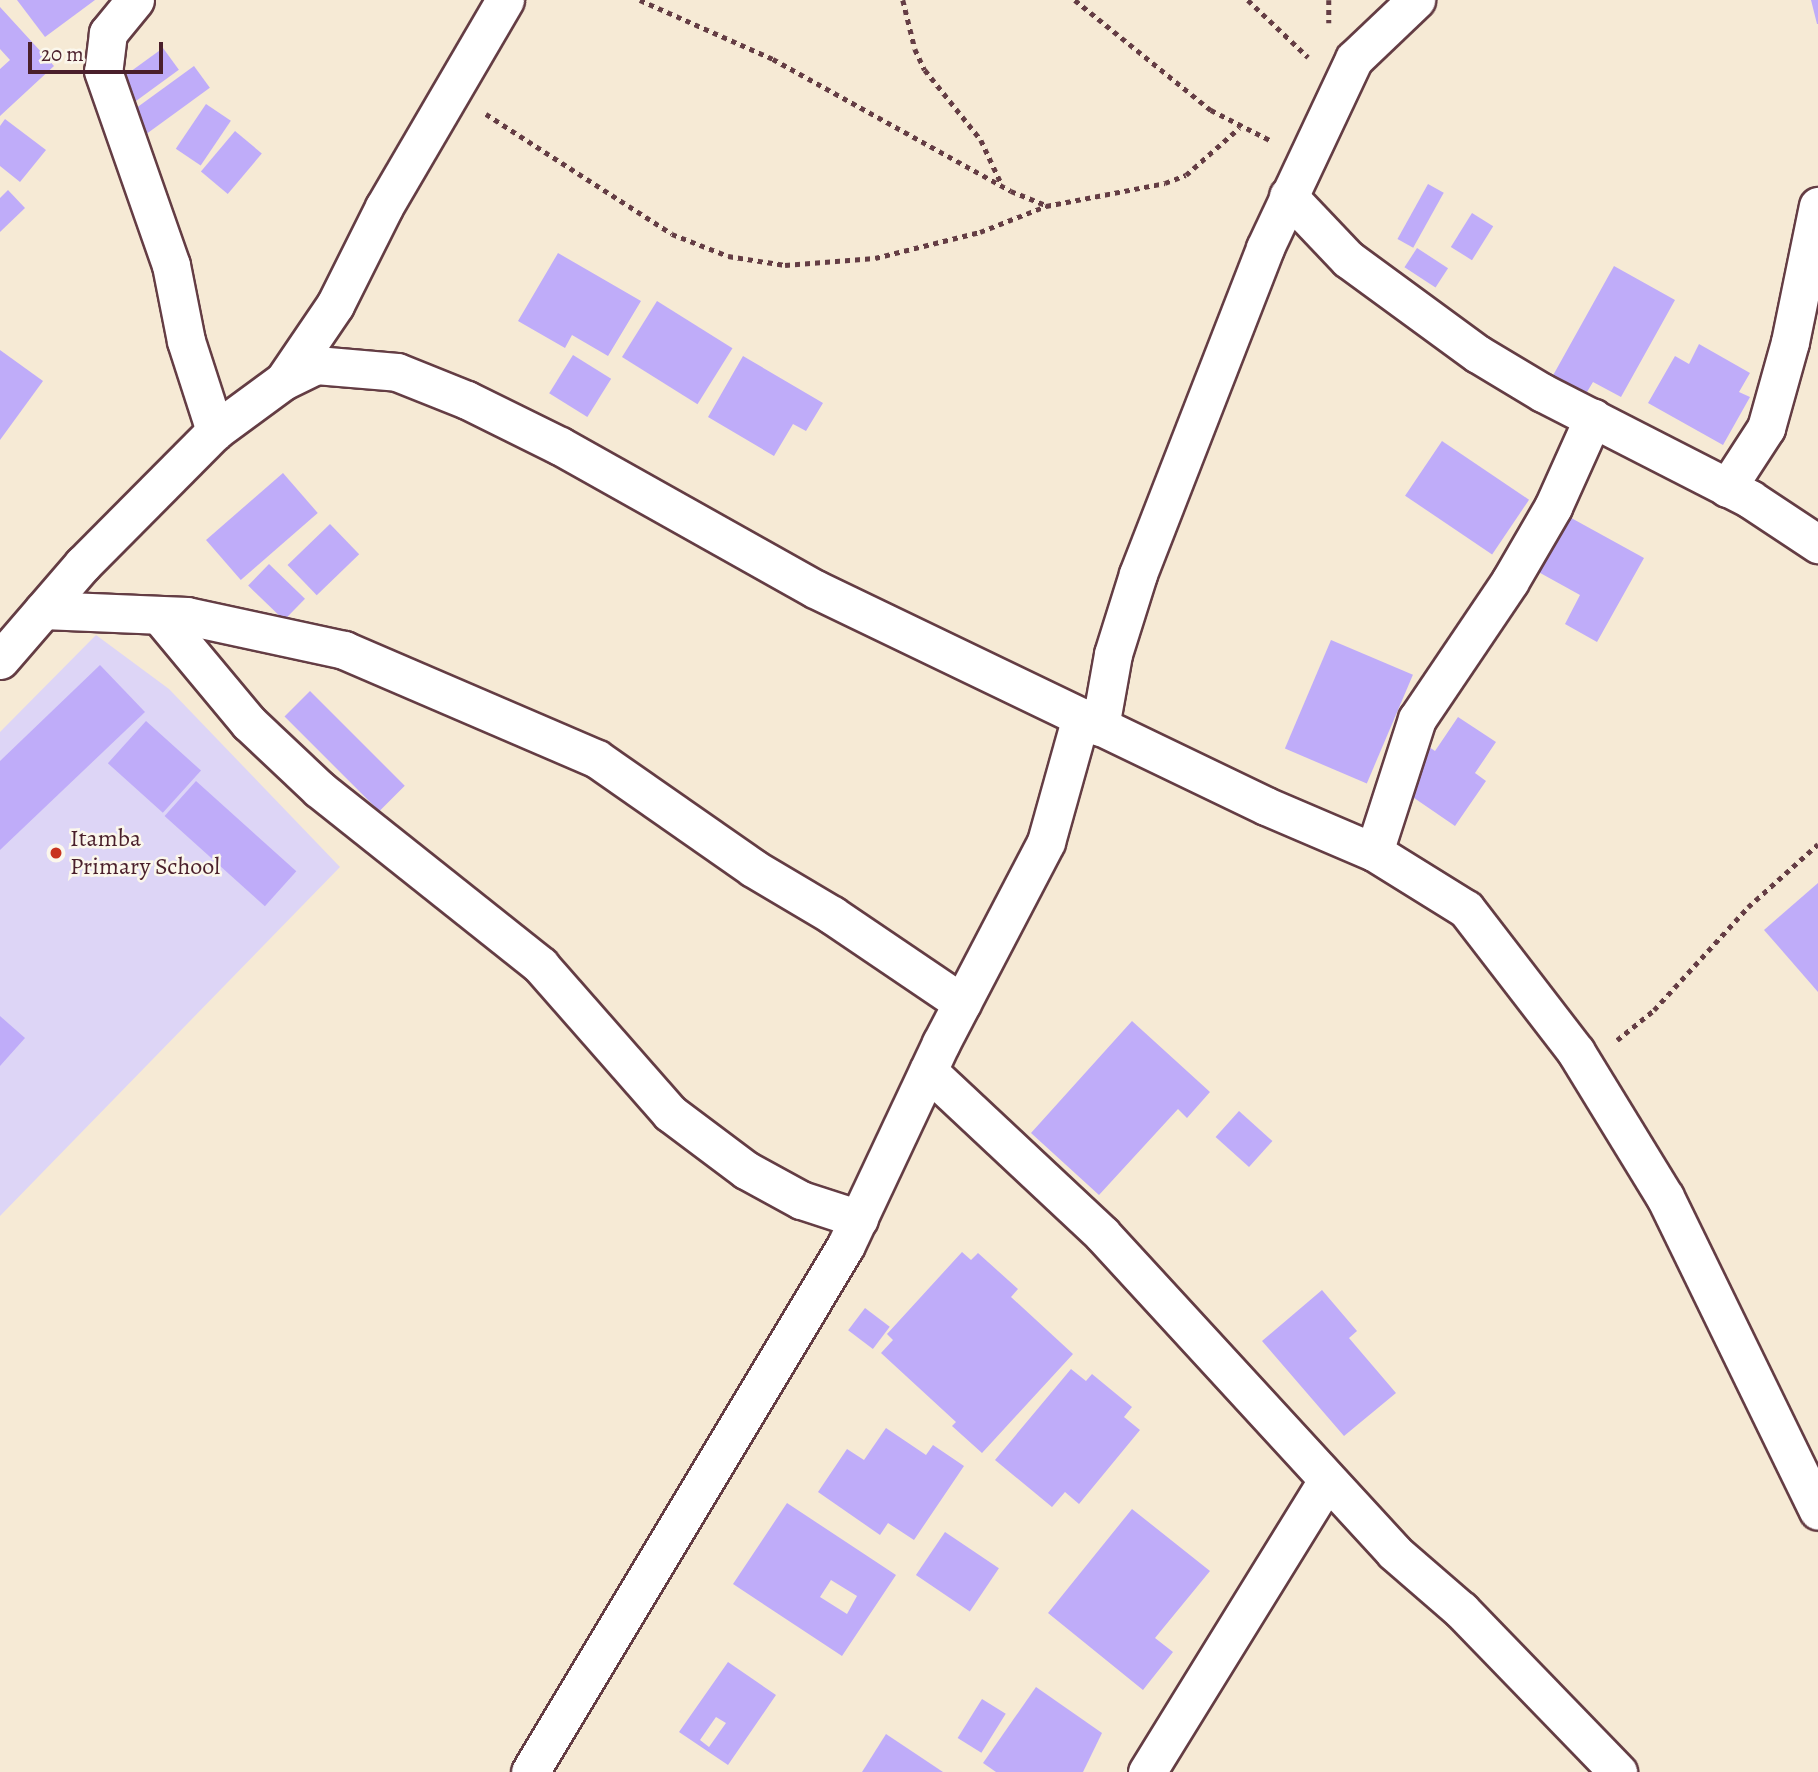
<!DOCTYPE html>
<html>
<head>
<meta charset="utf-8">
<style>
	body { margin:0 }
	#map { position:relative; width:1818px; height:1772px; overflow:hidden; background:#f6ead5; font-family:Alegreya,serif }
	div>[style] { position:absolute }
	.built>* { inset:0; background:#ddd5f6 }
	.building>* { inset:0; background:#bfacf9; transform-origin:0 0 }
	.path>* { height:4.5px; margin-top:-2.25px; transform-origin:0; background:repeating-linear-gradient(90deg,#643d44 0 5px,transparent 0 10px) }
	.roads { filter:drop-shadow(2px 0 #643d44) drop-shadow(-2px 0 #643d44) drop-shadow(0 2px #643d44) drop-shadow(0 -2px #643d44) }
	.street>* { height:37px; margin:-18.5px; padding:0 18.5px; transform-origin:18.5px; border-radius:18.5px; background:#fff }
	.dots>* { width:19px; height:19px; translate:-50% -50%; box-sizing:border-box; border:4px solid #fbf7ec; border-radius:50% }
	span { translate:-50% -50%; white-space:nowrap; text-align:center; line-height:1.15; -webkit-text-stroke:5px #fbf7ec; paint-order:stroke }
	.poi-label { font-size:24px; color:#4a1f2b }
	.left { translate:0 -50%; text-align:left }
	.scale { position:absolute; left:28px; top:42px; width:135px; height:32px; box-sizing:border-box; border:4px solid #4a1f2b; border-top:0; padding-left:9px; font-size:21px; line-height:24px; white-space:nowrap; color:#4a1f2b; -webkit-text-stroke:5px #fbf7ec; paint-order:stroke }
</style>
</head>
<body>
<div id="map">
	<div class="built">
		<i style="clip-path:polygon(96px 635px,169px 689px,340px 867px,0 1216px,0 732px)"></i>
	</div>
	<div class="building">
		<i style="clip-path:polygon(17px 0,95px 0,45px 37px)"></i>
		<i style="clip-path:polygon(1811px 0,1818px 0,1818px 24px,1817px 24px)"></i>
		<i style="clip-path:polygon(0 7px,54px 66px,0 116px,0 69px,10px 60px,0 49px)"></i>
		<i style="left:163px;top:48px;width:27px;height:78px;rotate:54deg"></i>
		<i style="left:194px;top:66px;width:27px;height:93px;rotate:54deg"></i>
		<i style="left:206px;top:104px;width:30px;height:54px;rotate:34deg"></i>
		<i style="clip-path:polygon(5px 119px,46px 150px,20px 182px,0 166px,0 126px)"></i>
		<i style="left:235px;top:131px;width:35px;height:53px;rotate:40deg"></i>
		<i style="left:1428px;top:184px;width:18px;height:63px;rotate:29deg"></i>
		<i style="clip-path:polygon(8px 190px,25px 208px,0 232px,0 198px)"></i>
		<i style="left:1472px;top:213px;width:25px;height:40px;rotate:32deg"></i>
		<i style="left:1417px;top:248px;width:37px;height:23px;rotate:33deg"></i>
		<i style="clip-path:polygon(558px 253px,641px 301px,608px 356px,572px 335px,565px 348px,518px 321px)"></i>
		<i style="clip-path:polygon(1614px 266px,1675px 300px,1621px 397px,1593px 382px,1584px 397px,1551px 379px)"></i>
		<i style="left:657px;top:301px;width:89px;height:66px;rotate:32deg"></i>
		<i style="clip-path:polygon(1699px 344px,1750px 373px,1739px 392px,1750px 397px,1723px 445px,1648px 403px,1675px 356px,1689px 364px)"></i>
		<i style="clip-path:polygon(0 350px,43px 381px,0 440px)"></i>
		<i style="left:573px;top:355px;width:45px;height:45px;rotate:32deg"></i>
		<i style="clip-path:polygon(743px 356px,823px 403px,806px 431px,793px 424px,774px 456px,708px 417px)"></i>
		<i style="left:1442px;top:441px;width:105px;height:66px;rotate:34deg"></i>
		<i style="left:283px;top:473px;width:53px;height:102px;rotate:49deg"></i>
		<i style="clip-path:polygon(1564px 514px,1644px 558px,1597px 642px,1565px 624px,1580px 595px,1533px 569px)"></i>
		<i style="left:330px;top:524px;width:42px;height:59px;rotate:46deg"></i>
		<i style="left:269px;top:564px;width:50px;height:30px;rotate:44deg"></i>
		<i style="left:1331px;top:640px;width:89px;height:118px;rotate:23deg"></i>
		<i style="clip-path:polygon(100px 665px,145px 712px,0 850px,0 761px)"></i>
		<i style="left:310px;top:691px;width:134px;height:36px;rotate:45deg"></i>
		<i style="clip-path:polygon(1458px 717px,1496px 742px,1475px 773px,1486px 781px,1455px 826px,1401px 789px,1429px 747px,1435px 751px)"></i>
		<i style="left:146px;top:721px;width:74px;height:57px;rotate:42deg"></i>
		<i style="left:196px;top:781px;width:135px;height:47px;rotate:42deg"></i>
		<i style="clip-path:polygon(1818px 883px,1818px 992px,1764px 930px)"></i>
		<i style="clip-path:polygon(0 1016px,25px 1038px,0 1066px)"></i>
		<i style="clip-path:polygon(1132px 1021px,1210px 1092px,1187px 1118px,1178px 1109px,1099px 1195px,1031px 1133px)"></i>
		<i style="left:1239px;top:1111px;width:45px;height:35px;rotate:42deg"></i>
		<i style="clip-path:polygon(962px 1252px,971px 1260px,978px 1253px,1018px 1289px,1011px 1297px,1073px 1354px,982px 1453px,952px 1426px,956px 1422px,881px 1353px,893px 1340px,887px 1334px)"></i>
		<i style="clip-path:polygon(1322px 1290px,1357px 1331px,1349px 1338px,1396px 1393px,1344px 1436px,1262px 1341px)"></i>
		<i style="left:865px;top:1308px;width:31px;height:28px;rotate:37deg"></i>
		<i style="clip-path:polygon(1071px 1369px,1086px 1381px,1092px 1374px,1132px 1407px,1124px 1417px,1140px 1430px,1079px 1504px,1065px 1492px,1052px 1507px,995px 1460px)"></i>
		<i style="clip-path:polygon(886px 1428px,926px 1455px,933px 1445px,964px 1466px,914px 1540px,888px 1523px,880px 1535px,818px 1492px,847px 1449px,864px 1460px)"></i>
		<i style="clip-path:polygon(evenodd,787px 1503px,896px 1575px,842px 1656px,733px 1584px,787px 1503px,831px 1580px,857px 1596px,847px 1614px,820px 1597px,831px 1580px)"></i>
		<i style="clip-path:polygon(1132px 1509px,1210px 1571px,1155px 1638px,1173px 1652px,1143px 1690px,1048px 1613px)"></i>
		<i style="left:945px;top:1532px;width:65px;height:52px;rotate:34deg"></i>
		<i style="clip-path:polygon(evenodd,728px 1662px,776px 1695px,728px 1765px,679px 1732px,728px 1662px,716px 1717px,726px 1723px,709px 1747px,700px 1740px,716px 1717px)"></i>
		<i style="clip-path:polygon(1036px 1687px,1102px 1733px,1083px 1772px,996px 1772px,983px 1763px)"></i>
		<i style="left:982px;top:1699px;width:28px;height:46px;rotate:32deg"></i>
		<i style="clip-path:polygon(886px 1734px,943px 1772px,862px 1772px)"></i>
	</div>
	<div class="path">
		<i style="left:640px;top:0;width:145px;rotate:23.9deg"></i>
		<i style="left:773px;top:59px;width:272px;rotate:29deg"></i>
		<i style="left:1011px;top:191px;width:37px;rotate:22deg"></i>
		<i style="left:903px;top:0;width:50px;rotate:76.2deg"></i>
		<i style="left:915px;top:49px;width:23px;rotate:65deg"></i>
		<i style="left:925px;top:70px;width:90px;rotate:51.3deg"></i>
		<i style="left:981px;top:140px;width:50px;rotate:65deg"></i>
		<i style="left:1075px;top:0;width:175px;rotate:39deg"></i>
		<i style="left:1211px;top:110px;width:66px;rotate:27deg"></i>
		<i style="left:1248px;top:0;width:83px;rotate:43.5deg"></i>
		<i style="left:1329px;top:0;width:23px;rotate:90deg"></i>
		<i style="left:486px;top:114px;width:221px;rotate:32.8deg"></i>
		<i style="left:672px;top:234px;width:60px;rotate:21.4deg"></i>
		<i style="left:728px;top:256px;width:58px;rotate:9deg"></i>
		<i style="left:785px;top:265px;width:90px;rotate:-4.4deg"></i>
		<i style="left:875px;top:258px;width:108px;rotate:-13.9deg"></i>
		<i style="left:980px;top:232px;width:71px;rotate:-21.5deg"></i>
		<i style="left:1046px;top:206px;width:121px;rotate:-10.9deg"></i>
		<i style="left:1165px;top:183px;width:22px;rotate:-21deg"></i>
		<i style="left:1186px;top:175px;width:71px;rotate:-41.6deg"></i>
		<i style="left:1617px;top:1040px;width:48px;rotate:-39deg"></i>
		<i style="left:1654px;top:1010px;width:139px;rotate:-47.6deg"></i>
		<i style="left:1748px;top:907px;width:94px;rotate:-42deg"></i>
	</div>
	<div class="roads">
		<div class="street">
			<i style="left:135px;top:0;width:43px;rotate:129.3deg"></i>
			<i style="left:108px;top:33px;width:38px;rotate:97deg"></i>
			<i style="left:103px;top:71px;width:206px;rotate:70.7deg"></i>
			<i style="left:171px;top:265px;width:77px;rotate:78.8deg"></i>
			<i style="left:186px;top:341px;width:95px;rotate:72.1deg"></i>
			<i style="left:1288px;top:196px;width:87px;rotate:46.4deg"></i>
			<i style="left:1348px;top:259px;width:161px;rotate:36.2deg"></i>
			<i style="left:1478px;top:354px;width:76px;rotate:31deg"></i>
			<i style="left:1543px;top:393px;width:233px;rotate:27.1deg"></i>
			<i style="left:1750px;top:499px;width:82px;rotate:33.5deg"></i>
			<i style="left:284px;top:380px;width:91px;rotate:-55.8deg"></i>
			<i style="left:335px;top:305px;width:110px;rotate:-63.4deg"></i>
			<i style="left:384px;top:207px;width:240px;rotate:-59.7deg"></i>
			<i style="left:1727px;top:488px;width:72px;rotate:-57deg"></i>
			<i style="left:1766px;top:428px;width:89px;rotate:-74.4deg"></i>
			<i style="left:1790px;top:342px;width:139px;rotate:-78.4deg"></i>
			<i style="left:43px;top:610px;width:144px;rotate:2.4deg"></i>
			<i style="left:187px;top:616px;width:161px;rotate:12.2deg"></i>
			<i style="left:344px;top:650px;width:275px;rotate:23.3deg"></i>
			<i style="left:597px;top:759px;width:190px;rotate:34.9deg"></i>
			<i style="left:753px;top:868px;width:92px;rotate:30.7deg"></i>
			<i style="left:832px;top:915px;width:157px;rotate:34.1deg"></i>
			<i style="left:159px;top:615px;width:141px;rotate:50.2deg"></i>
			<i style="left:249px;top:723px;width:96px;rotate:43.3deg"></i>
			<i style="left:319px;top:789px;width:283px;rotate:38.5deg"></i>
			<i style="left:540px;top:965px;width:197px;rotate:48.7deg"></i>
			<i style="left:670px;top:1113px;width:95px;rotate:36.9deg"></i>
			<i style="left:746px;top:1170px;width:63px;rotate:28.6deg"></i>
			<i style="left:801px;top:1200px;width:61px;rotate:18.1deg"></i>
			<i style="left:0;top:660px;width:127px;rotate:-49.2deg"></i>
			<i style="left:83px;top:564px;width:187px;rotate:-45.2deg"></i>
			<i style="left:215px;top:431px;width:84px;rotate:-36.3deg"></i>
			<i style="left:283px;top:381px;width:37px;rotate:-26deg"></i>
			<i style="left:316px;top:365px;width:81px;rotate:4.9deg"></i>
			<i style="left:397px;top:372px;width:75px;rotate:21.8deg"></i>
			<i style="left:467px;top:400px;width:104px;rotate:26.3deg"></i>
			<i style="left:560px;top:446px;width:292px;rotate:29.3deg"></i>
			<i style="left:815px;top:589px;width:500px;rotate:25.69deg"></i>
			<i style="left:1266px;top:806px;width:117px;rotate:23.1deg"></i>
			<i style="left:1374px;top:852px;width:108px;rotate:31.8deg"></i>
			<i style="left:1466px;top:909px;width:180px;rotate:52.4deg"></i>
			<i style="left:1576px;top:1052px;width:170px;rotate:58.5deg"></i>
			<i style="left:1665px;top:1197px;width:349px;rotate:64deg"></i>
			<i style="left:1100px;top:727px;width:74px;rotate:-79.9deg"></i>
			<i style="left:1113px;top:654px;width:84px;rotate:-72.6deg"></i>
			<i style="left:1138px;top:574px;width:350px;rotate:-68.7deg"></i>
			<i style="left:1265px;top:248px;width:209px;rotate:-64.8deg"></i>
			<i style="left:1354px;top:59px;width:86px;rotate:-43.6deg"></i>
			<i style="left:1374px;top:852px;width:140px;rotate:-72.1deg"></i>
			<i style="left:1417px;top:719px;width:166px;rotate:-56deg"></i>
			<i style="left:1510px;top:581px;width:86px;rotate:-59.8deg"></i>
			<i style="left:1553px;top:507px;width:98px;rotate:-65.8deg"></i>
			<i style="left:928px;top:1071px;width:238px;rotate:43.1deg"></i>
			<i style="left:1102px;top:1234px;width:432px;rotate:47.4deg"></i>
			<i style="left:1394px;top:1552px;width:89px;rotate:40.9deg"></i>
			<i style="left:1461px;top:1610px;width:226px;rotate:45.9deg"></i>
			<i style="left:530px;top:1772px;width:614px;rotate:-59.05deg"></i>
			<i style="left:846px;top:1245px;width:223px;rotate:-64.8deg"></i>
			<i style="left:941px;top:1043px;width:227px;rotate:-62.4deg"></i>
			<i style="left:1046px;top:842px;width:130px;rotate:-74.4deg"></i>
			<i style="left:1147px;top:1772px;width:342px;rotate:-58.3deg"></i>
		</div>
	</div>
	<div class="dots">
		<i style="left:56px;top:853px;background:#c8321e"></i>
	</div>
	<div class="poi-label">
		<span class="left" style="left:70px;top:853px">Itamba<br>Primary School</span>
	</div>
	<div class="scale">20 m</div>
</div>
</body>
</html>
